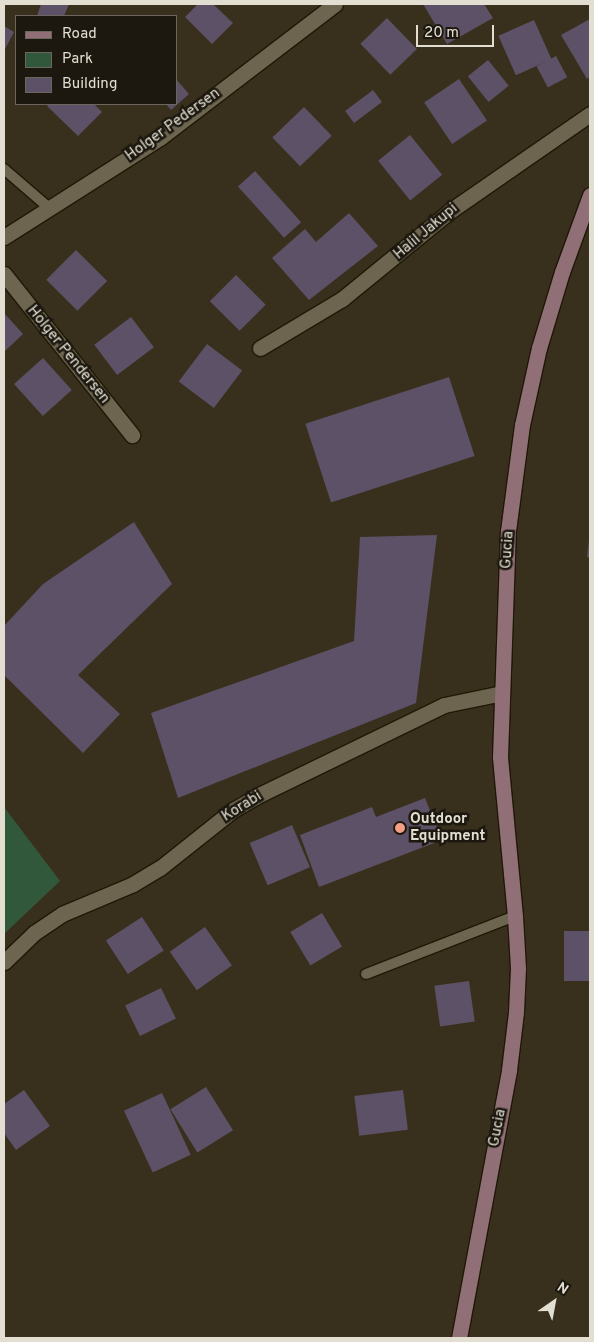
<!DOCTYPE html>
<html>
<head>
<meta charset="utf-8">
<style>
	body { margin:0 }
	#map { position:relative; width:594px; height:1342px; overflow:hidden; background:#38301c; font-family:Overpass,sans-serif }
	div>[style] { position:absolute }
	.green>* { inset:0; background:#32583c }
	.building>* { inset:0; background:#5c5166; transform-origin:0 0 }
	.roads { filter:drop-shadow(1px 0 #1f1805) drop-shadow(-1px 0 #1f1805) drop-shadow(0 1px #1f1805) drop-shadow(0 -1px #1f1805) }
	.lane>* { height:10px; margin:-5px; padding:0 5px; transform-origin:5px; border-radius:5px; background:#6d654f }
	.street>* { height:15px; margin:-7.5px; padding:0 7.5px; transform-origin:7.5px; border-radius:7.5px; background:#6d654f }
	.secondary>* { height:15px; margin:-7.5px; padding:0 7.5px; transform-origin:7.5px; border-radius:7.5px; background:#906f77 }
	.dots>* { width:14px; height:14px; translate:-50% -50%; box-sizing:border-box; border:2px solid #1c180f; border-radius:50% }
	span { translate:-50% -50%; white-space:nowrap; text-align:center; line-height:1.15; -webkit-text-stroke:5px #1c180f; paint-order:stroke }
	.street-label { font-size:15px; color:#e2ded1 }
	.poi-label { font-size:15px; color:#e2ded1; font-weight:700 }
	.left { translate:0 -50%; text-align:left }
	.frame { position:absolute; inset:0; border:5px solid #e2ded1; pointer-events:none }
	.legend { position:absolute; left:15px; top:15px; width:162px; height:90px; box-sizing:border-box; background:#1c180f; border:1px solid #6b675d; margin:0; padding:6px 9px; list-style:none; font-size:15px; color:#e2ded1 }
	.legend li { display:flex; align-items:center; gap:10px; height:25px }
	.legend b { width:25px; border:1px solid #6b675d }
	.north { position:absolute; left:529px; top:1277px; width:50px; height:50px; -webkit-text-stroke:4px #1c180f; paint-order:stroke; rotate:33deg; font-size:14px; font-weight:700; line-height:20px; text-align:center; color:#e2ded1 }
	.north::after { content:''; display:block; margin:auto; width:18px; height:22px; background:#e2ded1; clip-path:polygon(50% 0,100% 100%,50% 72%,0 100%) }
	.scale { position:absolute; left:416px; top:25px; width:78px; height:22px; box-sizing:border-box; border:2px solid #e2ded1; border-top:0; padding-left:6px; font-size:15px; line-height:18px; white-space:nowrap; color:#e2ded1; -webkit-text-stroke:4px #1c180f; paint-order:stroke }
</style>
</head>
<body>
<div id="map">
	<div class="green">
		<i style="clip-path:polygon(4px 807px,60px 881px,4px 934px)"></i>
	</div>
	<div class="building">
		<i style="clip-path:polygon(41px 4px,69px 4px,64px 16px,37px 16px)"></i>
		<i style="clip-path:polygon(198px 4px,213px 4px,233px 23px,212px 44px,185px 17px)"></i>
		<i style="clip-path:polygon(423px 4px,484px 4px,493px 18px,447px 44px)"></i>
		<i style="left:387px;top:18px;width:43px;height:37px;rotate:46deg"></i>
		<i style="clip-path:polygon(590px 19px,590px 77px,587px 79px,561px 35px)"></i>
		<i style="left:534px;top:20px;width:43px;height:39px;rotate:66deg"></i>
		<i style="clip-path:polygon(4px 26px,14px 32px,4px 51px)"></i>
		<i style="left:556px;top:56px;width:24px;height:22px;rotate:62deg"></i>
		<i style="left:488px;top:60px;width:33px;height:26px;rotate:51deg"></i>
		<i style="clip-path:polygon(176px 79px,189px 94px,171px 110px,166px 104px,176px 104px)"></i>
		<i style="left:459px;top:79px;width:50px;height:42px;rotate:56deg"></i>
		<i style="left:373px;top:90px;width:15px;height:35px;rotate:53deg"></i>
		<i style="clip-path:polygon(49px 104px,94px 104px,102px 112px,78px 136px,47px 106px)"></i>
		<i style="left:304px;top:107px;width:40px;height:44px;rotate:46deg"></i>
		<i style="left:410px;top:135px;width:51px;height:41px;rotate:51deg"></i>
		<i style="left:255px;top:171px;width:69px;height:23px;rotate:48deg"></i>
		<i style="clip-path:polygon(349px 213px,378px 246px,309px 300px,272px 258px,305px 229px,316px 242px)"></i>
		<i style="left:76px;top:250px;width:44px;height:42px;rotate:45deg"></i>
		<i style="left:236px;top:275px;width:42px;height:37px;rotate:45deg"></i>
		<i style="clip-path:polygon(4px 313px,23px 334px,4px 352px)"></i>
		<i style="left:131px;top:317px;width:38px;height:46px;rotate:53deg"></i>
		<i style="left:207px;top:344px;width:44px;height:47px;rotate:37deg"></i>
		<i style="left:43px;top:358px;width:43px;height:39px;rotate:48deg"></i>
		<i style="left:449px;top:377px;width:83px;height:151px;rotate:72deg"></i>
		<i style="clip-path:polygon(134px 522px,172px 584px,78px 675px,120px 714px,83px 753px,4px 675px,4px 626px,43px 584px)"></i>
		<i style="clip-path:polygon(437px 535px,416px 703px,178px 798px,151px 713px,354px 641px,360px 537px)"></i>
		<i style="clip-path:polygon(589px 540px,590px 540px,590px 558px,587px 557px)"></i>
		<i style="clip-path:polygon(425px 798px,442px 840px,319px 887px,300px 835px,372px 807px,376px 817px)"></i>
		<i style="left:292px;top:825px;width:46px;height:46px;rotate:67deg"></i>
		<i style="left:322px;top:913px;width:39px;height:37px;rotate:59deg"></i>
		<i style="left:142px;top:917px;width:40px;height:43px;rotate:57deg"></i>
		<i style="left:205px;top:927px;width:47px;height:43px;rotate:55deg"></i>
		<i style="left:590px;top:931px;width:50px;height:26px;rotate:90deg"></i>
		<i style="left:469px;top:981px;width:41px;height:35px;rotate:82deg"></i>
		<i style="left:161px;top:988px;width:34px;height:40px;rotate:64deg"></i>
		<i style="left:206px;top:1087px;width:51px;height:42px;rotate:58deg"></i>
		<i style="clip-path:polygon(24px 1090px,50px 1126px,16px 1150px,4px 1133px,4px 1104px)"></i>
		<i style="left:403px;top:1090px;width:40px;height:49px;rotate:83deg"></i>
		<i style="left:162px;top:1093px;width:68px;height:42px;rotate:65deg"></i>
	</div>
	<div class="roads">
		<div class="lane">
			<i style="left:4px;top:169px;width:58px;rotate:40.8deg"></i>
			<i style="left:366px;top:974px;width:160px;rotate:-21.3deg"></i>
		</div>
		<div class="street">
			<i style="left:4px;top:237px;width:186px;rotate:-32.5deg"></i>
			<i style="left:161px;top:137px;width:219px;rotate:-37.4deg"></i>
			<i style="left:4px;top:274px;width:206px;rotate:51.5deg"></i>
			<i style="left:260px;top:348px;width:96px;rotate:-30.9deg"></i>
			<i style="left:342px;top:299px;width:139px;rotate:-39.2deg"></i>
			<i style="left:450px;top:211px;width:170px;rotate:-34.7deg"></i>
			<i style="left:4px;top:962px;width:42px;rotate:-44deg"></i>
			<i style="left:34px;top:933px;width:34px;rotate:-34deg"></i>
			<i style="left:62px;top:914px;width:77px;rotate:-22.9deg"></i>
			<i style="left:133px;top:884px;width:31px;rotate:-31deg"></i>
			<i style="left:160px;top:868px;width:93px;rotate:-38.5deg"></i>
			<i style="left:233px;top:810px;width:32px;rotate:-30deg"></i>
			<i style="left:261px;top:794px;width:203px;rotate:-25.9deg"></i>
			<i style="left:444px;top:705px;width:59px;rotate:-11.7deg"></i>
		</div>
		<div class="secondary">
			<i style="left:459px;top:1338px;width:273px;rotate:-79.4deg"></i>
			<i style="left:509px;top:1070px;width:58px;rotate:-83.1deg"></i>
			<i style="left:516px;top:1012px;width:44px;rotate:-87.4deg"></i>
			<i style="left:518px;top:968px;width:52px;rotate:-93.3deg"></i>
			<i style="left:515px;top:916px;width:160px;rotate:-95.4deg"></i>
			<i style="left:500px;top:757px;width:226px;rotate:-88deg"></i>
			<i style="left:508px;top:531px;width:107px;rotate:-82.5deg"></i>
			<i style="left:522px;top:425px;width:79px;rotate:-77.6deg"></i>
			<i style="left:539px;top:348px;width:79px;rotate:-73.2deg"></i>
			<i style="left:562px;top:272px;width:82px;rotate:-70deg"></i>
		</div>
	</div>
	<div class="dots">
		<i style="left:400px;top:828px;background:#f39f85"></i>
	</div>
	<div class="street-label">
		<span style="left:173px;top:125px;rotate:-36deg">Holger Pedersen</span>
		<span style="left:426px;top:232px;rotate:-40deg">Halil Jakupi</span>
		<span style="left:68px;top:355px;rotate:51deg">Holger Pendersen</span>
		<span style="left:508px;top:550px;rotate:-86deg">Gucia</span>
		<span style="left:242px;top:807px;rotate:-32deg">Korabi</span>
		<span style="left:498px;top:1128px;rotate:-79deg">Gucia</span>
	</div>
	<div class="poi-label">
		<span class="left" style="left:410px;top:828px">Outdoor<br>Equipment</span>
	</div>
	<div class="frame"></div>
	<ul class="legend">
	<li><b style="height:6px;background:#906f77"></b>Road</li>
	<li><b style="height:14px;background:#32583c"></b>Park</li>
	<li><b style="height:14px;background:#5c5166"></b>Building</li>
	</ul>
	<div class="north">N</div>
	<div class="scale">20 m</div>
</div>
</body>
</html>
